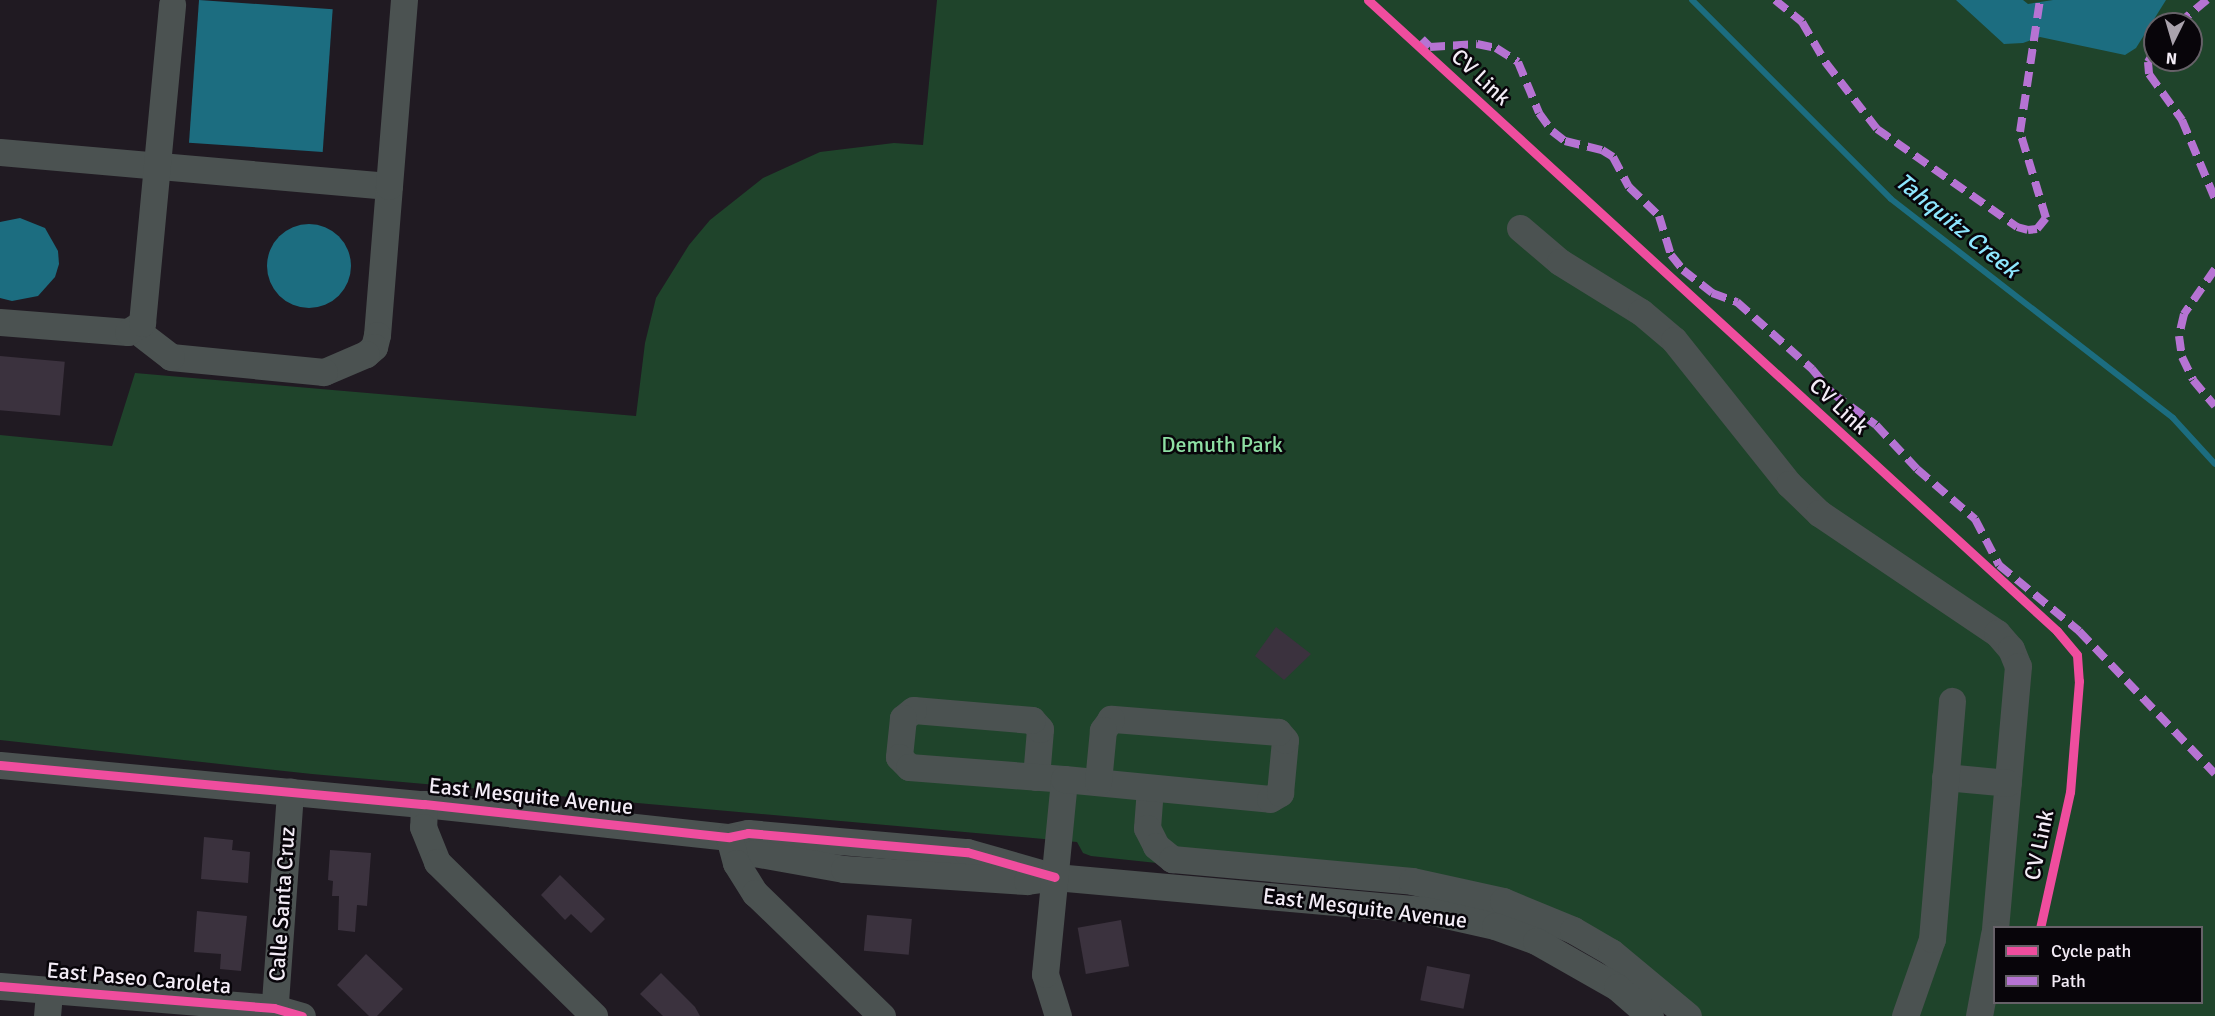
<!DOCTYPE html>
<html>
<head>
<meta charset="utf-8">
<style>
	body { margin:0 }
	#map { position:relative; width:2215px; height:1016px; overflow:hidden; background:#201a22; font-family:Signika,sans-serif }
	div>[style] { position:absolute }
	.green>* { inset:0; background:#1f442b }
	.water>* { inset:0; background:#1c6d80; transform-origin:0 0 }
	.round { border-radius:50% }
	.stream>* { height:6px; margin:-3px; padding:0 3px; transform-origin:3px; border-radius:3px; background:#1c6d80 }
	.building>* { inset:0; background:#3b323e; transform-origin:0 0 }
	.minor>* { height:27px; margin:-13.5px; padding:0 13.5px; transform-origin:13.5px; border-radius:13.5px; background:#4b5251 }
	.quiet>* { height:8px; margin-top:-4px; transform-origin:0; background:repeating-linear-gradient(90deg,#b673d3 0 15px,transparent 0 23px) }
	.cycleway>* { height:9px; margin:-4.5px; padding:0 4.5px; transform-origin:4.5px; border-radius:4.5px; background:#ef4d9e }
	span { translate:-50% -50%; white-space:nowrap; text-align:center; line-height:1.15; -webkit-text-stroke:5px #08050a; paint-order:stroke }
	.street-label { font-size:22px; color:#f3ecf6 }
	.park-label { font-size:22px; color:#8edea3 }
	.water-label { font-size:24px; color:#8de6fe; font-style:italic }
	.legend { position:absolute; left:1993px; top:926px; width:210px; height:78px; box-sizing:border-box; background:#08050a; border:2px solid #666168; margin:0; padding:8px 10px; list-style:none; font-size:18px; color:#f3ecf6 }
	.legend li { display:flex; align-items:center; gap:12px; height:30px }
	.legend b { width:30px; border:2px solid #666168 }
	.north { position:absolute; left:2143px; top:12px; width:60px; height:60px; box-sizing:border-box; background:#08050a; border:2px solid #666168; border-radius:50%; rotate:185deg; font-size:16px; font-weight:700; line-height:24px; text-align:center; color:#f3ecf6 }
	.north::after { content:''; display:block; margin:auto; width:21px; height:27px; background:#a9a2ac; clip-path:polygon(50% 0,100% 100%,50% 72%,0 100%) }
</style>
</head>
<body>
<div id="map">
	<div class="green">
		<i style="clip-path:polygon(evenodd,937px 0,2215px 0,2215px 1016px,1680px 1016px,1642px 983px,1546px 925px,1402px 889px,1091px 856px,1083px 853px,1077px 842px,312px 774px,0 740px,0 435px,112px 446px,135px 373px,636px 416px,645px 343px,656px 298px,689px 245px,710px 220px,763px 178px,820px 152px,894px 143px,923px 145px,937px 0,2155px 24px,2191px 24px,2191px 60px,2155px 60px,2155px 24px,937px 0,1994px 928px,2202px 928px,2202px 1002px,1994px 1002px,1994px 928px)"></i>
	</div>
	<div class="water">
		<i style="left:199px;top:0;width:134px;height:143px;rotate:4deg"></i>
		<i style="clip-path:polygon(1956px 0,2023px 0,2028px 4px,2053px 0,2166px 0,2136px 48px,2125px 55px,2040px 37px,2023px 43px,2004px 44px)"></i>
		<i style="clip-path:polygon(20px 218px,45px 228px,58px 251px,59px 264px,55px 277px,38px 296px,12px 301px,0 298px,0 222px)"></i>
		<i class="round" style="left:267px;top:224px;width:84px;height:84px"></i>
	</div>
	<div class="stream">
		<i style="left:1692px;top:0;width:281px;rotate:45deg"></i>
		<i style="left:1891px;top:199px;width:357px;rotate:37.8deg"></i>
		<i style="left:2173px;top:418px;width:62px;rotate:47.6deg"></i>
	</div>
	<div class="building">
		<i style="left:0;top:356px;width:65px;height:54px;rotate:5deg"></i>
		<i style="clip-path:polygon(1276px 627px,1311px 654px,1284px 680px,1255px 656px)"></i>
		<i style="clip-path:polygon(204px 837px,233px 840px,232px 850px,250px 852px,248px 883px,201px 879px)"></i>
		<i style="clip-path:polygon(330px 850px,371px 853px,367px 906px,357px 905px,355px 932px,338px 930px,339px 896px,332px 896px,333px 881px,328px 880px)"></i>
		<i style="clip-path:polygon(560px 875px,605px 919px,591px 933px,571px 914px,565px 920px,541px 895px)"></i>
		<i style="clip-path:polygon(197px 911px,247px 916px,241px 971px,220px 969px,221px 954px,194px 952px)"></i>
		<i style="left:867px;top:915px;width:45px;height:36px;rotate:5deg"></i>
		<i style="left:1121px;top:920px;width:47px;height:44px;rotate:80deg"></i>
		<i style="clip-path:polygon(366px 954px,403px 989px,377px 1016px,369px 1016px,337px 985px)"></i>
		<i style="left:1427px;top:966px;width:44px;height:35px;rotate:11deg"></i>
		<i style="clip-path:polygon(661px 973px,695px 1007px,700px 1016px,663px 1016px,640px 994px)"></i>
	</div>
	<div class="minor">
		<i style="left:0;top:152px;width:390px;rotate:5deg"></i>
		<i style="left:389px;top:186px;width:149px;rotate:94.6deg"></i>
		<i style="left:377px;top:335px;width:12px;rotate:104deg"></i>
		<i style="left:374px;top:347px;width:11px;rotate:139deg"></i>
		<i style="left:366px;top:354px;width:46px;rotate:156.8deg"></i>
		<i style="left:324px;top:372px;width:154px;rotate:-174.4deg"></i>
		<i style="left:171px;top:357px;width:44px;rotate:-142.4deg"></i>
		<i style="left:389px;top:186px;width:187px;rotate:-85.4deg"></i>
		<i style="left:1520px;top:228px;width:52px;rotate:40.4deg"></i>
		<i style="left:1560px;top:262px;width:95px;rotate:31.7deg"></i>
		<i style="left:1641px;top:312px;width:43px;rotate:40.3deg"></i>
		<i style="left:1674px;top:340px;width:184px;rotate:51.4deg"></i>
		<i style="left:1789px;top:484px;width:42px;rotate:44deg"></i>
		<i style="left:1819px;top:513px;width:215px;rotate:34deg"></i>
		<i style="left:1997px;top:633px;width:21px;rotate:49deg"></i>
		<i style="left:2011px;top:649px;width:18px;rotate:68deg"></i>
		<i style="left:2018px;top:666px;width:263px;rotate:95deg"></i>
		<i style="left:0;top:322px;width:128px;rotate:4.5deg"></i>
		<i style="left:128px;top:332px;width:17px;rotate:-33deg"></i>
		<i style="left:142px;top:323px;width:320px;rotate:-84.6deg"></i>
		<i style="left:0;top:765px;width:426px;rotate:5.3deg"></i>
		<i style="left:424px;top:804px;width:307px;rotate:6.2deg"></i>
		<i style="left:729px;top:837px;width:19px;rotate:-12deg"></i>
		<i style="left:748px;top:833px;width:220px;rotate:5deg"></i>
		<i style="left:967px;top:852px;width:91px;rotate:15.9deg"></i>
		<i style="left:1036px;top:777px;width:48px;rotate:-85.2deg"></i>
		<i style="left:1040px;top:729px;width:12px;rotate:-132deg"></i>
		<i style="left:1032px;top:720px;width:119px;rotate:-175.2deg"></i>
		<i style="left:913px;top:710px;width:13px;rotate:141deg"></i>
		<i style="left:903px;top:718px;width:39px;rotate:96deg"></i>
		<i style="left:899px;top:757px;width:14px;rotate:45deg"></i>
		<i style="left:909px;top:767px;width:155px;rotate:4.4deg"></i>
		<i style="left:1945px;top:777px;width:63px;rotate:5.4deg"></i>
		<i style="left:1150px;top:788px;width:40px;rotate:94.3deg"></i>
		<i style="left:1147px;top:828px;width:20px;rotate:63deg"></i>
		<i style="left:1156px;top:846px;width:21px;rotate:39deg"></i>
		<i style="left:1172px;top:859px;width:241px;rotate:5.2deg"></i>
		<i style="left:1412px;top:881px;width:93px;rotate:12.4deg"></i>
		<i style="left:1503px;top:901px;width:76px;rotate:22.5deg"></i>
		<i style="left:1573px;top:930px;width:44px;rotate:30.1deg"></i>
		<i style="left:1611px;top:952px;width:100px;rotate:39.7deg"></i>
		<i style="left:424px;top:804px;width:23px;rotate:92deg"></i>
		<i style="left:423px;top:827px;width:38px;rotate:68deg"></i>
		<i style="left:437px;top:862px;width:220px;rotate:44.4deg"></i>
		<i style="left:729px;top:837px;width:30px;rotate:33deg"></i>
		<i style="left:754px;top:853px;width:91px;rotate:10.1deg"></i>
		<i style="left:844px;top:869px;width:183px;rotate:3.8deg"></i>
		<i style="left:1027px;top:881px;width:28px;rotate:-8deg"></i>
		<i style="left:1055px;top:877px;width:370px;rotate:5.1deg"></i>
		<i style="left:1424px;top:910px;width:73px;rotate:12.7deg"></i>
		<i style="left:1495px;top:926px;width:44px;rotate:20.1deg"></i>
		<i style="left:1536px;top:941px;width:93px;rotate:29.6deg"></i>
		<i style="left:1617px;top:987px;width:44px;rotate:41.3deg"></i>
		<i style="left:729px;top:837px;width:27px;rotate:75deg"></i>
		<i style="left:736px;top:863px;width:36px;rotate:58deg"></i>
		<i style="left:755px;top:893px;width:177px;rotate:44.1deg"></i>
		<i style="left:0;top:986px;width:275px;rotate:4.6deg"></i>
		<i style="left:274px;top:1008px;width:29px;rotate:16deg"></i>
		<i style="left:47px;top:1016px;width:25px;rotate:-85deg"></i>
		<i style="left:274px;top:1016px;width:225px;rotate:-85.9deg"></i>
		<i style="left:1058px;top:1016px;width:44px;rotate:-107.2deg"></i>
		<i style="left:1045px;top:974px;width:196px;rotate:-84.4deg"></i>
		<i style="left:1064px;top:779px;width:207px;rotate:5.5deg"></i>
		<i style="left:1270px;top:799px;width:12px;rotate:-31deg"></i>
		<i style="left:1280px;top:793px;width:53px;rotate:-84.6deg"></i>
		<i style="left:1285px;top:740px;width:11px;rotate:-131deg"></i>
		<i style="left:1278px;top:732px;width:168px;rotate:-175.5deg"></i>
		<i style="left:1111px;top:719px;width:14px;rotate:126deg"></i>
		<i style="left:1103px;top:730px;width:52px;rotate:95.5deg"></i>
		<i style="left:1905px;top:1016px;width:82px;rotate:-70.7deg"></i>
		<i style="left:1932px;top:939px;width:239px;rotate:-85.2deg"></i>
		<i style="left:1979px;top:1016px;width:83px;rotate:-79.6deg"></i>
	</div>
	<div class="quiet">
		<i style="left:1775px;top:0;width:35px;rotate:39deg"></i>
		<i style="left:1802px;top:22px;width:48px;rotate:59.7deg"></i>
		<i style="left:1826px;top:63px;width:83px;rotate:52.3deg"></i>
		<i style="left:1877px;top:129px;width:171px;rotate:35deg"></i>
		<i style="left:2017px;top:227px;width:11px;rotate:15deg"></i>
		<i style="left:2028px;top:230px;width:9px;rotate:-6deg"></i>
		<i style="left:2037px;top:229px;width:14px;rotate:-51deg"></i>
		<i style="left:2046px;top:218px;width:90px;rotate:-106.8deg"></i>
		<i style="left:2020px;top:132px;width:134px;rotate:-81.4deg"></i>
		<i style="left:2178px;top:24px;width:38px;rotate:-40deg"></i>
		<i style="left:1422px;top:39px;width:11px;rotate:45deg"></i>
		<i style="left:1430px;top:47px;width:47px;rotate:-3.7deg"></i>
		<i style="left:1477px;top:44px;width:19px;rotate:12deg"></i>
		<i style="left:1496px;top:48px;width:26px;rotate:32deg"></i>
		<i style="left:1518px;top:62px;width:55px;rotate:67.6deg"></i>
		<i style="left:1539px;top:113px;width:22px;rotate:54deg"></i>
		<i style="left:1552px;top:131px;width:16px;rotate:38deg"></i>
		<i style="left:1565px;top:141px;width:38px;rotate:14deg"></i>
		<i style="left:1602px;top:150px;width:13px;rotate:32deg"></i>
		<i style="left:1613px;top:157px;width:34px;rotate:62deg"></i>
		<i style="left:1629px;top:187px;width:42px;rotate:44deg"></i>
		<i style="left:1659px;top:216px;width:41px;rotate:72.9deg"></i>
		<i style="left:1671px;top:255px;width:19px;rotate:51deg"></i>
		<i style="left:1683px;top:270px;width:37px;rotate:38deg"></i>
		<i style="left:1712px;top:293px;width:27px;rotate:20deg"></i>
		<i style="left:1737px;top:302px;width:101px;rotate:41.8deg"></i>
		<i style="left:1812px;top:369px;width:31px;rotate:50deg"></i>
		<i style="left:1832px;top:393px;width:54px;rotate:36deg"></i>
		<i style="left:1876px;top:425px;width:60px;rotate:47deg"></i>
		<i style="left:1917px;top:469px;width:77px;rotate:40.8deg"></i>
		<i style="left:1975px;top:519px;width:52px;rotate:62.4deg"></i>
		<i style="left:1999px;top:565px;width:104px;rotate:39.5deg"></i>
		<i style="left:2079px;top:631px;width:197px;rotate:46.4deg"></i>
		<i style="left:2155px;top:50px;width:14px;rotate:120deg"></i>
		<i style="left:2148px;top:62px;width:12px;rotate:85deg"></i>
		<i style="left:2149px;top:74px;width:57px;rotate:54.3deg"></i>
		<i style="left:2182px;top:120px;width:86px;rotate:67.3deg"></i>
		<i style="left:2215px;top:269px;width:55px;rotate:124.6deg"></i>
		<i style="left:2184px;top:314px;width:23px;rotate:103deg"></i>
		<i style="left:2179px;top:336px;width:21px;rotate:82deg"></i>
		<i style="left:2182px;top:357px;width:25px;rotate:64deg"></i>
		<i style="left:2193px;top:380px;width:34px;rotate:50deg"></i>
	</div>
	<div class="cycleway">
		<i style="left:1368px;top:0;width:934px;rotate:42.48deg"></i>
		<i style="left:2057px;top:631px;width:31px;rotate:50deg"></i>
		<i style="left:2077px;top:655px;width:26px;rotate:86deg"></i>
		<i style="left:2079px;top:681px;width:111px;rotate:94.6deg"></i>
		<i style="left:2070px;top:792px;width:139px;rotate:102.4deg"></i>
		<i style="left:0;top:765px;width:426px;rotate:5.3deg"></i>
		<i style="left:424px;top:804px;width:307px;rotate:6.2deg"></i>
		<i style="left:729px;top:837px;width:19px;rotate:-12deg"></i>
		<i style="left:748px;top:833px;width:220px;rotate:5deg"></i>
		<i style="left:967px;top:852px;width:91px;rotate:15.9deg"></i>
		<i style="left:0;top:986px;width:275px;rotate:4.6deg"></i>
		<i style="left:274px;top:1008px;width:29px;rotate:16deg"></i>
	</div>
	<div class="street-label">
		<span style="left:1481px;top:77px;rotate:43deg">CV Link</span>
		<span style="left:1839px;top:406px;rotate:43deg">CV Link</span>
		<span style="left:531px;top:796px;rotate:6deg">East Mesquite Avenue</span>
		<span style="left:2039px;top:845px;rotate:-78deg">CV Link</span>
		<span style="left:282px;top:904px;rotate:-86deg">Calle Santa Cruz</span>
		<span style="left:1365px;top:908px;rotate:7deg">East Mesquite Avenue</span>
		<span style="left:139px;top:978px;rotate:5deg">East Paseo Caroleta</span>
	</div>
	<div class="park-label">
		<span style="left:1222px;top:445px">Demuth Park</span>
	</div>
	<div class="water-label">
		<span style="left:1957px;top:226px;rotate:39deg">Tahquitz Creek</span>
	</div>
	<ul class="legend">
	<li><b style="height:8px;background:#ef4d9e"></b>Cycle path</li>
	<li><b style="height:8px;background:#b673d3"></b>Path</li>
	</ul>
	<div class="north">N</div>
</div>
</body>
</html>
